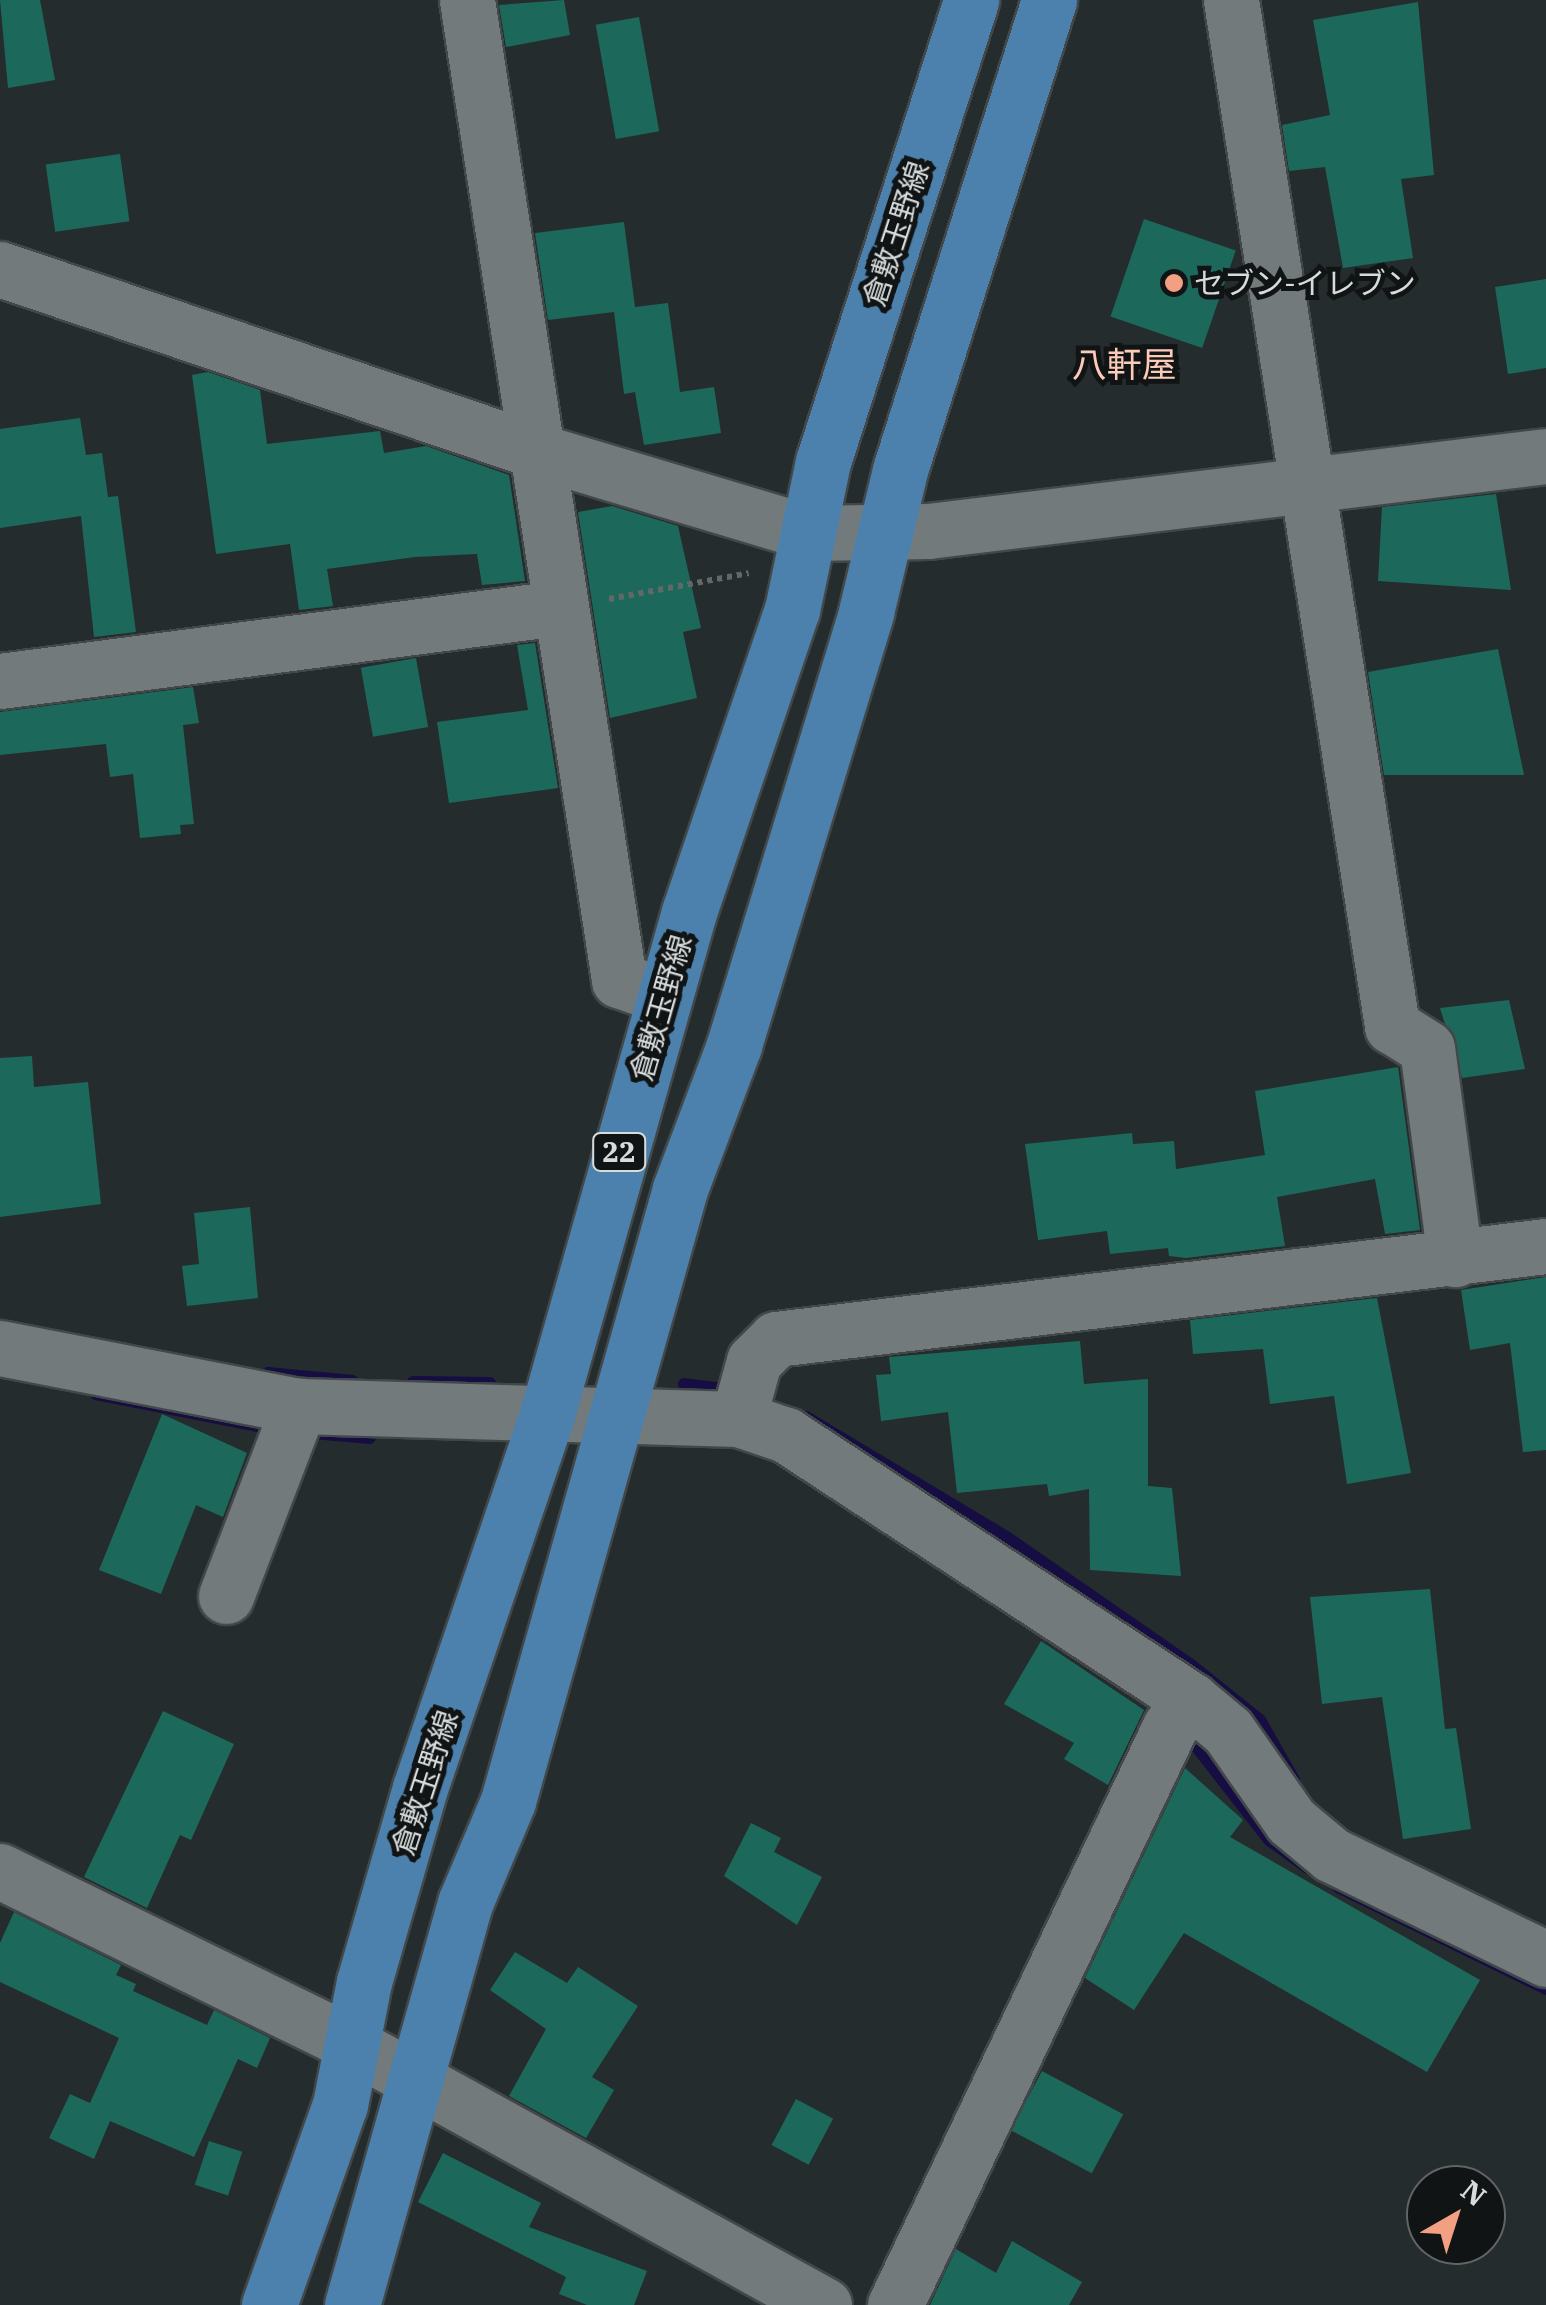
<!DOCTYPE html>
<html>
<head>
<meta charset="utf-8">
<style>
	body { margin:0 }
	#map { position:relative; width:1546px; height:2305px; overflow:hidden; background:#252c2d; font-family:"IBM Plex Serif","Noto Sans JP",serif }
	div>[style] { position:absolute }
	.stream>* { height:12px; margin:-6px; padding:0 6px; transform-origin:6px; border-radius:6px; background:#160d42 }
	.building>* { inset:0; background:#1c695c; transform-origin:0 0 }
	.path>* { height:6px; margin-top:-3px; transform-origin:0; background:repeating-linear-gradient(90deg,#626869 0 5px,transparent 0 10px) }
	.roads { filter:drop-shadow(2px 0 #424849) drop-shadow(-2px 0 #424849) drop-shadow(0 2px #424849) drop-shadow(0 -2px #424849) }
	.minor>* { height:55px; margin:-27.5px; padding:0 27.5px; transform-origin:27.5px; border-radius:27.5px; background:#737a7c }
	.major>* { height:55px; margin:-27.5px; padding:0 27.5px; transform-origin:27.5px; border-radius:27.5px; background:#4c81ad }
	.dots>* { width:28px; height:28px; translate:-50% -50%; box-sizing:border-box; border:5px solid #111414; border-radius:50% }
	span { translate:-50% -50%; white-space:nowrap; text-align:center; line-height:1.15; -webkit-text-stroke:10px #111414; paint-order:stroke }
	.shield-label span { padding:2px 8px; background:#111414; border:2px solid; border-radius:8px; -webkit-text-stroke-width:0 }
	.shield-label { font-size:28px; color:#d7dbdc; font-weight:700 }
	.street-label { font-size:30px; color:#d7dbdc }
	.poi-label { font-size:30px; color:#d7dbdc }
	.left { translate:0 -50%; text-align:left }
	.quarter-label { font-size:35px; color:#fbcab9 }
	.north { position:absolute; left:1406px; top:2165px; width:100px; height:100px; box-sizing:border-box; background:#111414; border:2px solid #606464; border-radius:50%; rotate:39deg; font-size:28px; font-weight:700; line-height:40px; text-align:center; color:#d7dbdc }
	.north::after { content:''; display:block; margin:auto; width:35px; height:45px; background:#f3a082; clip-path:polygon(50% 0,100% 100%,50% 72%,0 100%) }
</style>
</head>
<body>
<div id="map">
	<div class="stream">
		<i style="left:268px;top:1373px;width:85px;rotate:5.4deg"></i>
		<i style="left:413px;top:1382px;width:77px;rotate:0.7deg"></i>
		<i style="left:684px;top:1384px;width:47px;rotate:7.3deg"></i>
		<i style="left:96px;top:1394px;width:186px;rotate:11.2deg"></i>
		<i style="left:806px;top:1417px;width:235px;rotate:30.9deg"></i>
		<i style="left:1008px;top:1538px;width:221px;rotate:34.7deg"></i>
		<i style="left:1190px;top:1664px;width:90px;rotate:38.7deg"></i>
		<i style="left:1260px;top:1720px;width:69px;rotate:60.5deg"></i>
		<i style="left:313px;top:1433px;width:57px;rotate:5deg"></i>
		<i style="left:1185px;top:1732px;width:137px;rotate:52.1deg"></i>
		<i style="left:1269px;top:1840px;width:48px;rotate:35.7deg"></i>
		<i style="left:1338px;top:1887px;width:232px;rotate:26.1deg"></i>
	</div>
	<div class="building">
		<i style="clip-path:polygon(0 0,40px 0,55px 80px,8px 88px)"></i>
		<i style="clip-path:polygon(564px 0,570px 35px,506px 47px,499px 5px)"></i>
		<i style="clip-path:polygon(1418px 2px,1434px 175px,1401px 179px,1413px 258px,1343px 268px,1325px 167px,1289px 171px,1282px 125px,1330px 115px,1313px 20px)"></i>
		<i style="left:639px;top:17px;width:116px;height:44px;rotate:80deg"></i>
		<i style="left:120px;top:154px;width:68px;height:75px;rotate:82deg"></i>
		<i style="left:1144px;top:219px;width:97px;height:103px;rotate:19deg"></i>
		<i style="clip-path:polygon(624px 222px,635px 307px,668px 303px,680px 392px,714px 387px,721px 433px,644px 445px,635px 392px,624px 394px,614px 312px,548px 320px,535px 233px)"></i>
		<i style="clip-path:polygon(1546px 279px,1546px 368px,1508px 374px,1495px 287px)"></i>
		<i style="clip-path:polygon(208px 372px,260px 390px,267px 444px,380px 431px,384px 453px,426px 446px,509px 475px,525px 581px,482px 585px,477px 554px,415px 557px,327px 569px,333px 606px,299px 610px,290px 544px,216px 554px,192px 375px)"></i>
		<i style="clip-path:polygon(80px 418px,86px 455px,102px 453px,108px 497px,118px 496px,136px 632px,94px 637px,81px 516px,0 528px,0 429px)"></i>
		<i style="clip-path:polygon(1496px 494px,1511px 590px,1378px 581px,1382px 507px)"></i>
		<i style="clip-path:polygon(612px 506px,678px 526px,701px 628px,683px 632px,697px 698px,610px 718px,578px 512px)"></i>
		<i style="clip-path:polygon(535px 643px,558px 788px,449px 803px,437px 722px,528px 710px,517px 645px)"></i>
		<i style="clip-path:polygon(1498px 649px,1524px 775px,1384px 775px,1368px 672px)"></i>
		<i style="left:416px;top:658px;width:70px;height:56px;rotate:80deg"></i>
		<i style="clip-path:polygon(193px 687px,199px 723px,183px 725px,194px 824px,180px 825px,181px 834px,140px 838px,133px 774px,110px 777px,106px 744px,0 755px,0 712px)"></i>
		<i style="clip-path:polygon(1509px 1000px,1525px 1069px,1462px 1078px,1440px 1008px)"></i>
		<i style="clip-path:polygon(32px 1056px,34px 1087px,88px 1082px,101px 1204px,0 1217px,0 1058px)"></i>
		<i style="clip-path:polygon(1398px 1067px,1420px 1230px,1385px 1234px,1375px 1179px,1277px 1197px,1285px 1246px,1186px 1258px,1169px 1256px,1168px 1248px,1110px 1254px,1107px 1231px,1038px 1240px,1025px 1144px,1132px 1133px,1133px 1144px,1174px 1141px,1176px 1169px,1265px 1155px,1255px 1091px)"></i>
		<i style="clip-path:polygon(250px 1207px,258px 1298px,187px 1306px,182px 1266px,199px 1264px,194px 1213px)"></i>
		<i style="clip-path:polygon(1546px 1277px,1546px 1450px,1523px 1452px,1510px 1343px,1470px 1350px,1461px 1290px)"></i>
		<i style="clip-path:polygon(1377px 1298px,1411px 1473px,1347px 1484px,1334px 1396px,1270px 1404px,1263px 1349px,1193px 1354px,1190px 1320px)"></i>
		<i style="clip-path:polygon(1080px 1341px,1084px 1384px,1148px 1379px,1148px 1486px,1172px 1488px,1181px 1576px,1090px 1570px,1089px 1489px,1049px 1496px,1047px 1484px,957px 1493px,948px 1412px,881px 1421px,876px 1375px,891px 1374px,889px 1357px)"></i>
		<i style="clip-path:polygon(162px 1414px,247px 1453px,223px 1517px,196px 1505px,161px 1594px,99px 1570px)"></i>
		<i style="clip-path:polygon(1430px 1589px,1445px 1729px,1456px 1728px,1471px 1829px,1403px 1839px,1382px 1697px,1322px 1704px,1310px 1597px)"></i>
		<i style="clip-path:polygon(1041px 1641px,1144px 1710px,1108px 1785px,1064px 1759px,1074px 1743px,1004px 1704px)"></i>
		<i style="clip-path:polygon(163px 1711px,234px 1744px,191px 1840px,180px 1835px,147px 1908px,84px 1877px)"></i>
		<i style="clip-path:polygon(1185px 1768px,1243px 1820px,1230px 1837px,1480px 1980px,1427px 2072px,1184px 1933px,1134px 2010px,1085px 1978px)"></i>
		<i style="clip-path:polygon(751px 1823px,781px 1838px,774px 1852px,822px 1877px,797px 1925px,724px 1876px)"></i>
		<i style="clip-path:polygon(14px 1912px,121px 1965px,116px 1975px,136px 1984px,133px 1991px,207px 2025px,214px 2010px,270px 2038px,257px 2068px,238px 2059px,194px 2157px,110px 2121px,94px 2159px,49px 2138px,70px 2094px,90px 2103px,119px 2038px,0 1982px,0 1943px)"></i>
		<i style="clip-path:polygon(515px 1952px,567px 1983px,578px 1967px,638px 2006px,592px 2077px,614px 2090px,586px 2138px,509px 2096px,546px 2029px,490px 1990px)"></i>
		<i style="left:1042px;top:2071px;width:92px;height:67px;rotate:28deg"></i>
		<i style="left:796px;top:2099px;width:42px;height:52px;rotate:28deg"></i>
		<i style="left:209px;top:2141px;width:35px;height:46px;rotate:18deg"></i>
		<i style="clip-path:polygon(443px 2153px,541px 2203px,529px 2227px,647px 2271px,634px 2305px,587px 2305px,559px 2294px,566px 2277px,418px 2202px)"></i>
		<i style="clip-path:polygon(1012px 2241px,1082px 2282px,1069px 2305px,930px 2305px,956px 2249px,996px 2273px)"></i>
	</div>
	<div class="path">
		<i style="left:609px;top:599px;width:142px;rotate:-10.5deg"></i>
	</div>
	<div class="roads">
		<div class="minor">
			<i style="left:467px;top:0;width:992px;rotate:81.18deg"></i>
			<i style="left:619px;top:980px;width:48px;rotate:19.6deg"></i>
			<i style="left:1231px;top:0;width:1039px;rotate:81.08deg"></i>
			<i style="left:1392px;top:1026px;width:41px;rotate:32.2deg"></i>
			<i style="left:1427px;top:1048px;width:213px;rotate:82.4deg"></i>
			<i style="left:0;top:269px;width:564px;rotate:18.72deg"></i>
			<i style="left:534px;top:450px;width:288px;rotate:16.7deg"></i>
			<i style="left:810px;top:533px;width:118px;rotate:-1deg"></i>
			<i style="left:928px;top:531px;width:623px;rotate:-6.92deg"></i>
			<i style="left:0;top:681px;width:563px;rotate:-7.45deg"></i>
			<i style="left:0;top:1348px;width:305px;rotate:11deg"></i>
			<i style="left:299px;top:1406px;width:439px;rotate:1.7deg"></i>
			<i style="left:738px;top:1419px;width:51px;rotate:18.4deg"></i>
			<i style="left:786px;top:1435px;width:484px;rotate:33.2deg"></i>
			<i style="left:1191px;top:1700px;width:48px;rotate:40deg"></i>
			<i style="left:1228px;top:1731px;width:110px;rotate:55deg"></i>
			<i style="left:1291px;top:1821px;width:53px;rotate:39.7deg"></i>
			<i style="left:1332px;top:1855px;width:238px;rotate:25.9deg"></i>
			<i style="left:738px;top:1419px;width:60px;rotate:-74.6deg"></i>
			<i style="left:754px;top:1361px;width:31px;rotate:-45deg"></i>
			<i style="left:776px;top:1339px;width:776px;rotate:-6.89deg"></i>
			<i style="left:226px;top:1596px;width:204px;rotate:-69deg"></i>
			<i style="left:0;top:1871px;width:360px;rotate:26.1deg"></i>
			<i style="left:323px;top:2029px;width:572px;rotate:28.85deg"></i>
			<i style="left:895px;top:2305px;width:640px;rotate:-64.56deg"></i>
			<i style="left:1170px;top:1727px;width:34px;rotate:-52deg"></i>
		</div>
		<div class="major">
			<i style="left:269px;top:2305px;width:212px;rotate:-70.5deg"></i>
			<i style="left:340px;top:2105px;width:125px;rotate:-79deg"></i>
			<i style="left:364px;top:1982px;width:202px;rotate:-73.9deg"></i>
			<i style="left:420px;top:1788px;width:398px;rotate:-71.2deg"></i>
			<i style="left:548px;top:1411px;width:519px;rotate:-74.22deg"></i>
			<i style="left:689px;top:912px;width:319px;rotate:-71.2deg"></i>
			<i style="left:792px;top:610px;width:151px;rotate:-78.2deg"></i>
			<i style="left:823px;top:462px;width:485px;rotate:-72.2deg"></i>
			<i style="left:352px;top:2305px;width:418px;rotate:-74.3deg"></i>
			<i style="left:465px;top:1903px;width:111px;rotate:-67.1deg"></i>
			<i style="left:508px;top:1801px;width:636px;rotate:-74.3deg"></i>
			<i style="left:680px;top:1189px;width:154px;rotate:-69.4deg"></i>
			<i style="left:734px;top:1045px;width:453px;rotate:-73deg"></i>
			<i style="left:866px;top:612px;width:146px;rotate:-76.5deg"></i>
			<i style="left:900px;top:470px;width:493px;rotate:-72.4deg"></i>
		</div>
	</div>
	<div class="dots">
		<i style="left:1174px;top:283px;background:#f3a082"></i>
	</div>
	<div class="shield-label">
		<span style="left:619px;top:1152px">22</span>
	</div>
	<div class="street-label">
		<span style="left:896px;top:234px;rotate:-72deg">倉敷玉野線</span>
		<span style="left:661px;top:1008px;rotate:-74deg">倉敷玉野線</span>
		<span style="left:425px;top:1783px;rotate:-72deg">倉敷玉野線</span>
	</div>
	<div class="poi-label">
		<span class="left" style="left:1194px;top:283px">セブン-イレブン</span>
	</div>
	<div class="quarter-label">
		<span style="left:1124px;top:364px">八軒屋</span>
	</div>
	<div class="north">N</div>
</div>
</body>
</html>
